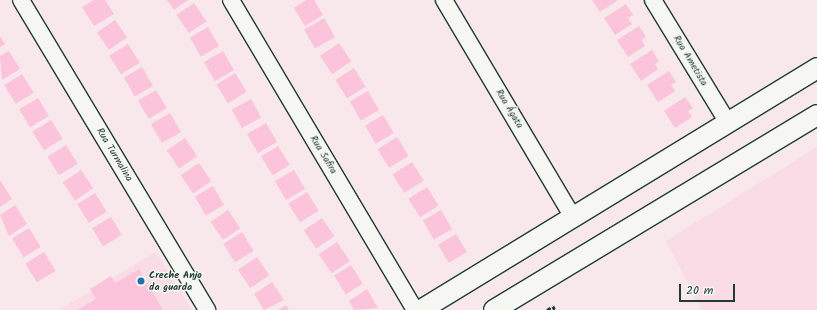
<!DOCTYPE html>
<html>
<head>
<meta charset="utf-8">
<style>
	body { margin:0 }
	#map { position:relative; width:817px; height:310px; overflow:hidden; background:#f8e7eb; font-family:Kalam,sans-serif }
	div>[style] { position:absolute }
	.built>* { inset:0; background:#f9dce6 }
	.building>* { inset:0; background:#fcc4db; transform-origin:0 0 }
	.path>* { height:2.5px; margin-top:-1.25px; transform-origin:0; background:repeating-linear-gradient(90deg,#1f3d34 0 4px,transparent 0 7px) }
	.roads { filter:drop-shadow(1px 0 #1f3d34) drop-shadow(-1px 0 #1f3d34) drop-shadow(0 1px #1f3d34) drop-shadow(0 -1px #1f3d34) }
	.minor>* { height:16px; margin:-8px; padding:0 8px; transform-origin:8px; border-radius:8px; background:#f6f6f2 }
	.tertiary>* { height:20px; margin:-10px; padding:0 10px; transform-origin:10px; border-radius:10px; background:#f6f6f2 }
	.dots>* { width:11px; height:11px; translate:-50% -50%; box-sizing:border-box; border:2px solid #f6f6f2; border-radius:50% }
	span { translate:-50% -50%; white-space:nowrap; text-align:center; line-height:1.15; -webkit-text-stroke:3px #f6f6f2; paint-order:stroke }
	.street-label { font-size:10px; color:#1f3d34 }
	.poi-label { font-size:10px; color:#1f3d34; font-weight:700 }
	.left { translate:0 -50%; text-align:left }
	.scale { position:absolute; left:679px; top:284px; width:56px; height:18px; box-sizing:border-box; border:2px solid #1f3d34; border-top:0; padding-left:5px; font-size:12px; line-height:14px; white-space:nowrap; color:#1f3d34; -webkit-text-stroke:3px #f6f6f2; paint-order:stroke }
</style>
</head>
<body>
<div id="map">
	<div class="built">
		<i style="clip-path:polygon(817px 147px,817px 310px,702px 310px,666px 241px)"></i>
		<i style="clip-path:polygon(156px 252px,192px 310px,59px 310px)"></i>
	</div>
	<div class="building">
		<i style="clip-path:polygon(94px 0,105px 0,114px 14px,94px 26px,82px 7px)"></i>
		<i style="clip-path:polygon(167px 0,188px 0,174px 10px)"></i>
		<i style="clip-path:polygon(306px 0,314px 0,323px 15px,305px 26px,294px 8px)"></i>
		<i style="clip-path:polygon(592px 0,617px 0,617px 1px,600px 12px)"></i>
		<i style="left:194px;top:3px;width:22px;height:21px;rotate:56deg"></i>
		<i style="clip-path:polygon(626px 4px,633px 15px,628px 18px,632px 24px,615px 35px,604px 18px)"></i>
		<i style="left:324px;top:18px;width:22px;height:23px;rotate:60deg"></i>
		<i style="left:115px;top:20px;width:21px;height:22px;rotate:55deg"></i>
		<i style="clip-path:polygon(639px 26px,646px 37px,642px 40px,645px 46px,628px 57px,617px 40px)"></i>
		<i style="left:208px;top:27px;width:22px;height:21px;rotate:60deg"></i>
		<i style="clip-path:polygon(0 36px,5px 44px,0 47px)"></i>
		<i style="left:339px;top:43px;width:22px;height:23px;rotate:56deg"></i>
		<i style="left:128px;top:44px;width:22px;height:22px;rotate:58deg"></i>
		<i style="clip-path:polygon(652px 50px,659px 61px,655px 64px,658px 69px,641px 81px,630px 64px)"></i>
		<i style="clip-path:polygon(9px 51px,20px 69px,2px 80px,0 56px)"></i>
		<i style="left:223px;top:51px;width:22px;height:22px;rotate:60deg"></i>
		<i style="left:142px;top:67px;width:22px;height:21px;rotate:60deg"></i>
		<i style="left:354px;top:68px;width:22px;height:22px;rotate:58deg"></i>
		<i style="clip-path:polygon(669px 71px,676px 82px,671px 85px,675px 91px,658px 102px,647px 85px)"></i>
		<i style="left:235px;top:73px;width:22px;height:22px;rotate:58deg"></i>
		<i style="left:22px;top:74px;width:22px;height:21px;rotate:58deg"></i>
		<i style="left:156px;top:90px;width:21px;height:21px;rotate:59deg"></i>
		<i style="left:368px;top:91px;width:22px;height:21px;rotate:60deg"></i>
		<i style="clip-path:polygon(685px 97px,693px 108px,688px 111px,692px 117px,675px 128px,664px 111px)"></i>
		<i style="left:38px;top:98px;width:21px;height:22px;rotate:59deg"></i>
		<i style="left:251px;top:99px;width:21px;height:22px;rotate:61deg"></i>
		<i style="left:170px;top:113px;width:22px;height:22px;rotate:60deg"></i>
		<i style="left:383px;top:115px;width:21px;height:21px;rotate:59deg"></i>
		<i style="left:51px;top:120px;width:22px;height:22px;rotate:58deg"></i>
		<i style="left:266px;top:123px;width:22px;height:22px;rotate:60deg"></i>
		<i style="left:397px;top:137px;width:22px;height:23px;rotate:58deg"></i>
		<i style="left:185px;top:138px;width:22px;height:22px;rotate:56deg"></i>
		<i style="left:66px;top:145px;width:22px;height:22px;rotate:58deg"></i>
		<i style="left:278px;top:146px;width:22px;height:20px;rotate:58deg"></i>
		<i style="left:412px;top:162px;width:22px;height:23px;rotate:58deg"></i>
		<i style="left:199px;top:163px;width:22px;height:22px;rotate:56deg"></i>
		<i style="left:81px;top:170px;width:22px;height:22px;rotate:56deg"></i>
		<i style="left:294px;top:170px;width:22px;height:22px;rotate:60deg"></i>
		<i style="clip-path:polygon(0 180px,12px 199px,0 207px)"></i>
		<i style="left:213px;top:186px;width:22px;height:21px;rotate:60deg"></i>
		<i style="left:427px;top:187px;width:22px;height:22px;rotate:58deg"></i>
		<i style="left:307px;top:192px;width:22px;height:22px;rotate:58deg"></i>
		<i style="left:95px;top:193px;width:22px;height:21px;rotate:58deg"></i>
		<i style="clip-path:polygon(15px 205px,27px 224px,9px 236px,0 215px)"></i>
		<i style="left:228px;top:210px;width:22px;height:21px;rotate:56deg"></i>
		<i style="left:441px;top:210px;width:22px;height:21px;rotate:60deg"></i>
		<i style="left:111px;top:217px;width:21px;height:22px;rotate:59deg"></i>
		<i style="left:322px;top:218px;width:22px;height:22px;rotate:56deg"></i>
		<i style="left:29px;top:228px;width:22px;height:20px;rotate:58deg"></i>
		<i style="left:242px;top:232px;width:22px;height:22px;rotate:58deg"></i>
		<i style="left:456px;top:234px;width:21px;height:21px;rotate:59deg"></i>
		<i style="left:337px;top:242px;width:23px;height:22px;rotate:56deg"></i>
		<i style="left:44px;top:252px;width:22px;height:22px;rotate:58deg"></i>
		<i style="left:257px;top:257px;width:22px;height:23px;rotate:56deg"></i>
		<i style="left:351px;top:265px;width:22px;height:20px;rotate:58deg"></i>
		<i style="clip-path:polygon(139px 269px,163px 310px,77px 310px,96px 299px,90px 289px,111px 276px,115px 283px)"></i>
		<i style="clip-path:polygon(272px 282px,284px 300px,264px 310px,254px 294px)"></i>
		<i style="clip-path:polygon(367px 289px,378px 308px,354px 310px,349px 301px)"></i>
		<i style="clip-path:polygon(286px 305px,289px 310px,278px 310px)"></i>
	</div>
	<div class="path">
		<i style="left:547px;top:310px;width:7px;rotate:-34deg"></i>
		<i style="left:553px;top:306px;width:4px;rotate:63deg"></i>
	</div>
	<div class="roads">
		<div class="minor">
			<i style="left:21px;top:0;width:362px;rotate:59deg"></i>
			<i style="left:231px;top:0;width:360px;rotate:59.3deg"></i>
			<i style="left:444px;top:0;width:252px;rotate:59.3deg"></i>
			<i style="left:653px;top:0;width:144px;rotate:58.6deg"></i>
		</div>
		<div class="tertiary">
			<i style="left:421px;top:310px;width:464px;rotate:-31.4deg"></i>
			<i style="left:494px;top:310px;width:377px;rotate:-31.1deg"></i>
		</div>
	</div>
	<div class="dots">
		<i style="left:141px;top:281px;background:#1f6fb2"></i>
	</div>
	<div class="street-label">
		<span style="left:690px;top:61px;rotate:59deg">Rua Ametista</span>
		<span style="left:509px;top:109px;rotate:59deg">Rua Ágata</span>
		<span style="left:114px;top:155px;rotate:59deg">Rua Turmalina</span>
		<span style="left:323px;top:155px;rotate:59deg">Rua Safira</span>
	</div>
	<div class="poi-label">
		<span class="left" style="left:149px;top:281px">Creche Anjo<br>da guarda</span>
	</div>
	<div class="scale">20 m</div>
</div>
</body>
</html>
